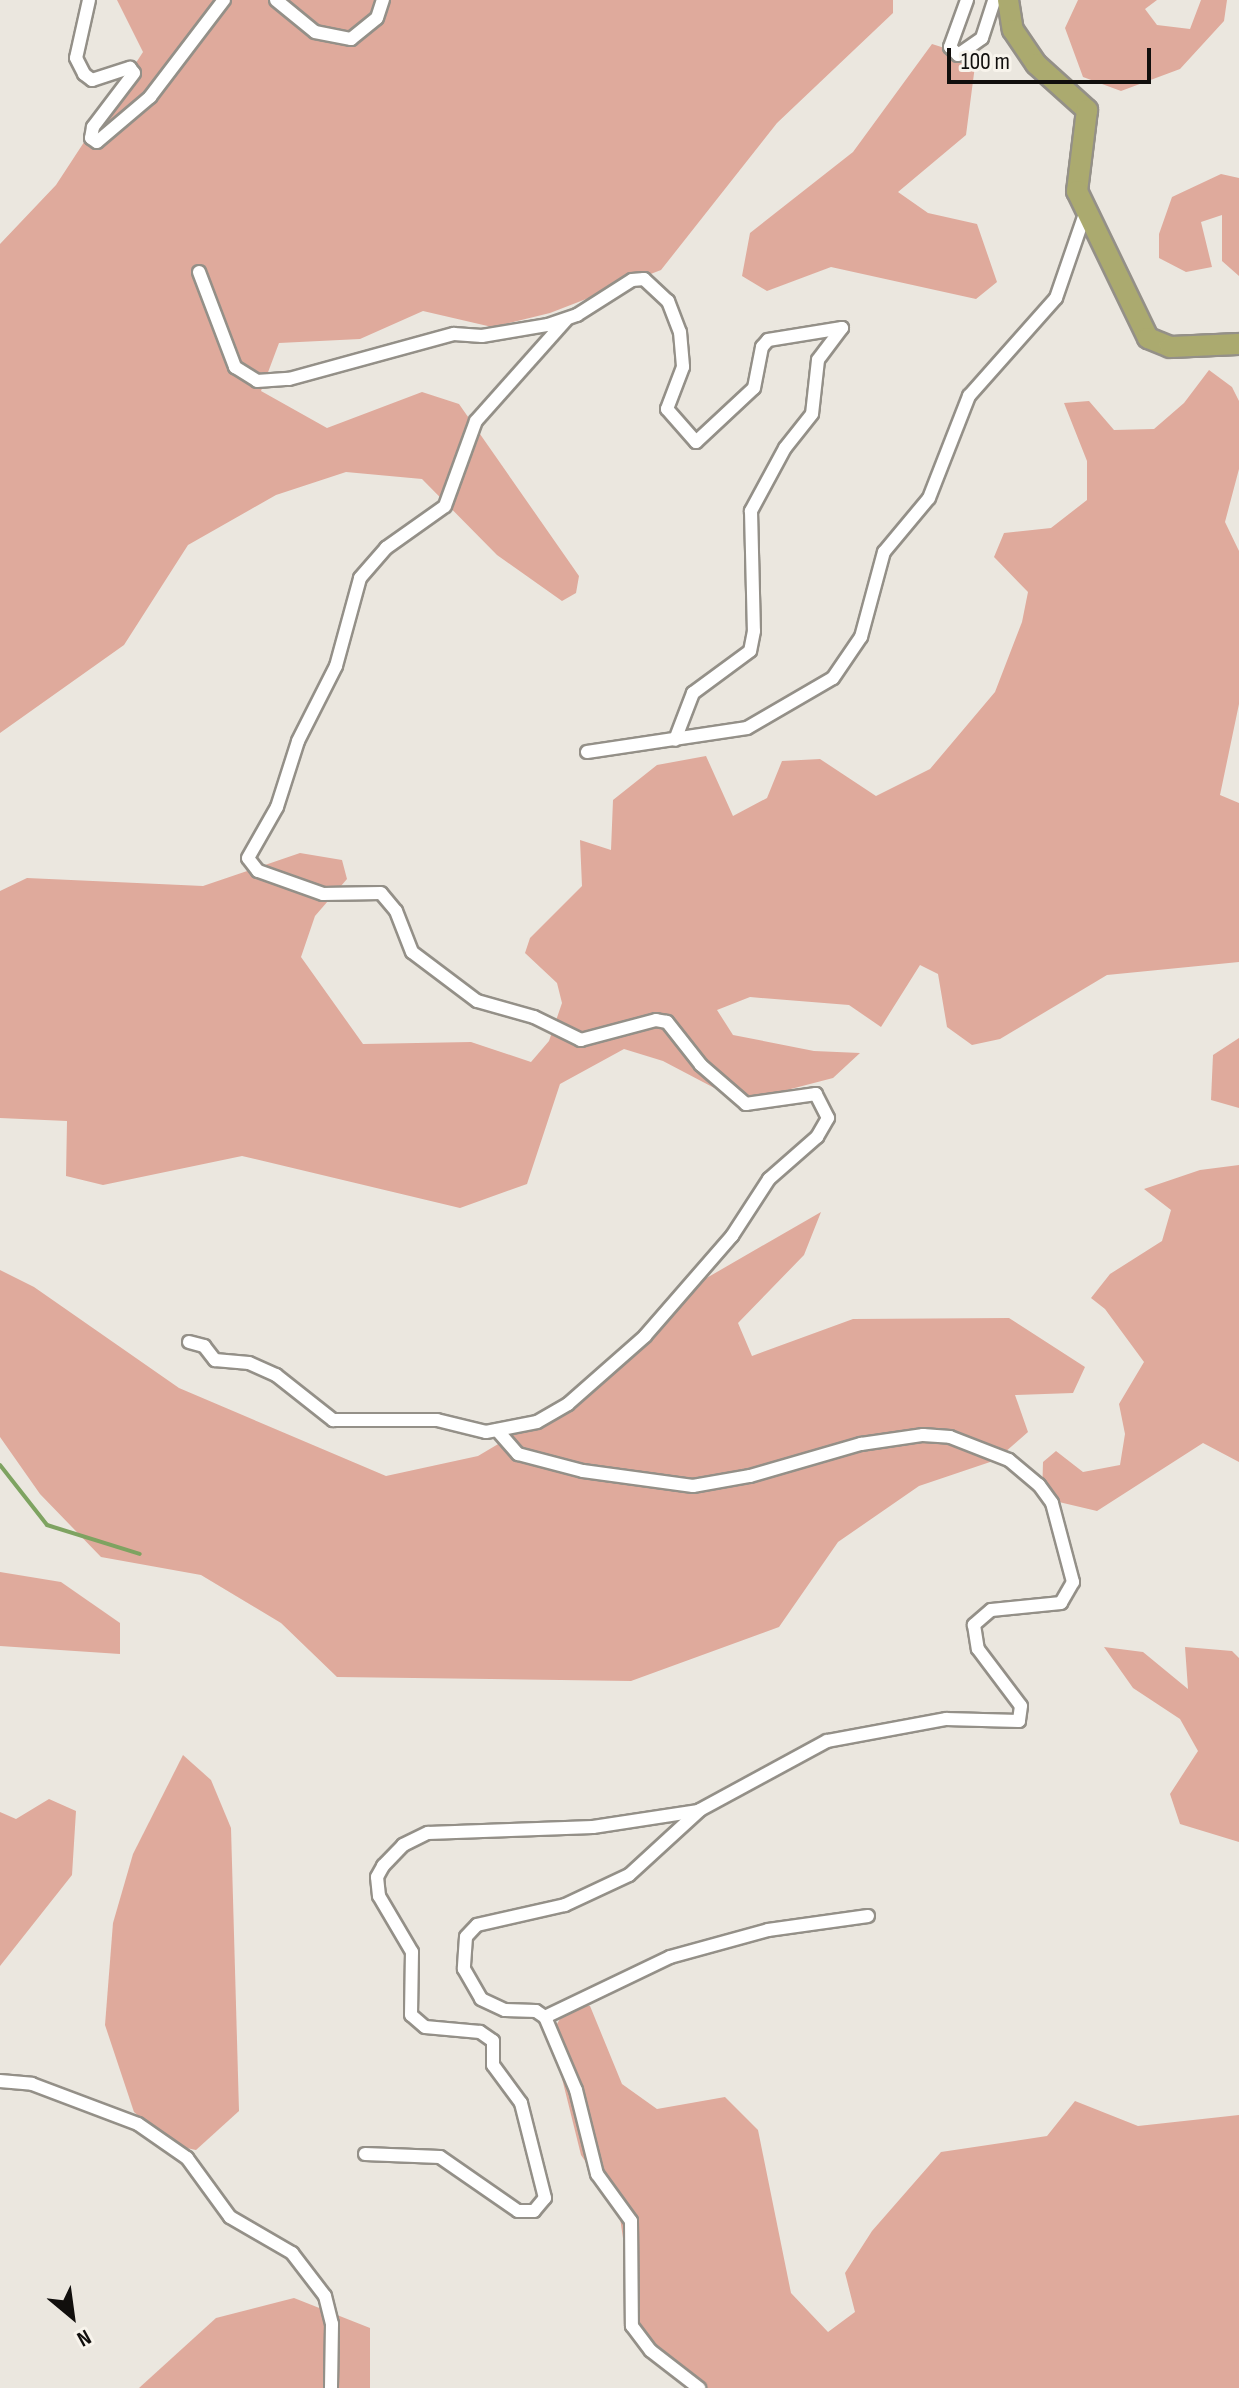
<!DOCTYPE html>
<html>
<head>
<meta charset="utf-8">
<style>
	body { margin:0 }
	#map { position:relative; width:1239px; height:2388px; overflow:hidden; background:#ebe7df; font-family:"Sofia Sans Condensed",sans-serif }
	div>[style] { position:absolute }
	.green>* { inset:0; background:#dfaa9c }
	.stream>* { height:4px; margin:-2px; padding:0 2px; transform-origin:2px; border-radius:2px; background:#7ea361 }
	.roads { filter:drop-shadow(2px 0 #949088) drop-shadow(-2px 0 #949088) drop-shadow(0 2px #949088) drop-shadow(0 -2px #949088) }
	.minor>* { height:12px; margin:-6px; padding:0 6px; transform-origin:6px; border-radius:6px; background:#fff }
	.trunk>* { height:20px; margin:-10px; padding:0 10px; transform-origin:10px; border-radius:10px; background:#abaa6f }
	span { translate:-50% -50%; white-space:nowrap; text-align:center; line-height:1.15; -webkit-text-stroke:6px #f8f4ec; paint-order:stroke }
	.north { position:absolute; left:32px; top:2276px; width:80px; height:80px; -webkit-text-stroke:6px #f8f4ec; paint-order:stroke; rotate:151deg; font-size:22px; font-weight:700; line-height:32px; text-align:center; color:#110f0d }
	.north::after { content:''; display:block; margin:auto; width:28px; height:36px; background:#110f0d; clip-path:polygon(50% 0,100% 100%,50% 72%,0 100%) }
	.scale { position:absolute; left:947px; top:48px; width:204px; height:36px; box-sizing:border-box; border:4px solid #110f0d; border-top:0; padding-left:10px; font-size:24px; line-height:28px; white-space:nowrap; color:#110f0d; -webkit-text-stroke:6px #f8f4ec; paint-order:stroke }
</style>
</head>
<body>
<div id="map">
	<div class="green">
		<i style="clip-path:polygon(117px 0,893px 0,893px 13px,777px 123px,661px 270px,550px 313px,492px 327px,423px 311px,360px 339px,279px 343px,261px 391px,327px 428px,422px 392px,459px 404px,579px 576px,576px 593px,562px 601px,497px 555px,422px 479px,346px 472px,276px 495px,188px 545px,124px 645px,0 733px,0 244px,56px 185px,143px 52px)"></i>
		<i style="clip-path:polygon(1078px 0,1157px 0,1145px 9px,1157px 25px,1190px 29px,1201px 0,1227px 0,1224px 21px,1180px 69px,1121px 91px,1083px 77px,1065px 28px)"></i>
		<i style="clip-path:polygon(932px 44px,976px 58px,966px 135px,898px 192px,928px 213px,977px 224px,997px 282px,976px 299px,831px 267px,767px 291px,742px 276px,750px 233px,853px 152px)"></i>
		<i style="clip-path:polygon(1221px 174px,1239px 178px,1239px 276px,1222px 261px,1222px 215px,1201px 222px,1212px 267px,1186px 272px,1159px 258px,1159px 234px,1172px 197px)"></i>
		<i style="clip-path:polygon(1209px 370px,1232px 387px,1239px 401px,1239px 469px,1225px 522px,1239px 551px,1239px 704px,1220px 795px,1239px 803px,1239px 962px,1107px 975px,1000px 1039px,972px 1045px,947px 1027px,938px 974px,920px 965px,881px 1027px,849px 1005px,750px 997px,717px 1010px,733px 1035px,814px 1051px,860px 1053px,833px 1078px,741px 1102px,663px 1061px,624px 1049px,560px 1084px,527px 1184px,460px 1208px,242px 1156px,103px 1185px,66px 1176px,67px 1121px,0 1118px,0 891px,27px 878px,203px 886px,300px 853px,342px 860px,347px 879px,315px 916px,301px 957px,363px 1044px,471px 1042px,531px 1062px,549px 1041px,562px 1003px,557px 983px,525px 953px,530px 938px,582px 886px,580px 840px,611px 850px,613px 800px,657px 765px,706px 756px,733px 816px,767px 798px,782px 761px,820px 759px,876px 796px,930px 769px,995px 692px,1022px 622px,1028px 592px,994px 557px,1004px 533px,1051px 528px,1087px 500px,1087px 461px,1064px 403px,1089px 401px,1114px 430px,1154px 429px,1184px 403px)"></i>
		<i style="clip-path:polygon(1239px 1038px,1239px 1108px,1211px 1100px,1213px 1055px)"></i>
		<i style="clip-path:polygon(1239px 1165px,1239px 1462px,1203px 1443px,1097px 1511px,1042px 1498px,1043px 1462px,1056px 1451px,1083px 1472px,1120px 1465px,1125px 1434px,1119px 1404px,1144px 1362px,1105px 1309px,1091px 1298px,1110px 1274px,1162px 1241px,1171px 1210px,1144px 1189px,1200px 1170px)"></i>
		<i style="clip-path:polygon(821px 1212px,804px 1255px,738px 1323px,752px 1356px,853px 1319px,1009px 1318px,1085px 1367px,1073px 1393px,1015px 1395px,1028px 1432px,996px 1460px,919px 1486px,838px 1542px,779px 1627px,631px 1681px,337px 1677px,281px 1623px,201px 1575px,101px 1557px,40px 1494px,0 1437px,0 1270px,34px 1287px,179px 1388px,386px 1476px,478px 1456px,567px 1403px,684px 1291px)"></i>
		<i style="clip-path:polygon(0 1572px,61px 1582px,120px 1623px,120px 1654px,0 1646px)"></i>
		<i style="clip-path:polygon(1104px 1647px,1143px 1652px,1188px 1689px,1185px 1647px,1232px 1651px,1239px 1658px,1239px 1842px,1180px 1824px,1170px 1794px,1198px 1751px,1180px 1719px,1133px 1688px)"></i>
		<i style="clip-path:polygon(183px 1755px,211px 1780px,231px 1828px,239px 2111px,196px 2150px,172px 2145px,134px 2112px,105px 2025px,113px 1923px,133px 1854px)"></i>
		<i style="clip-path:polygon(49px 1799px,76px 1811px,72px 1875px,0 1966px,0 1812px,16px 1819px)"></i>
		<i style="clip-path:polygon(570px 2002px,590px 2006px,622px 2084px,657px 2109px,725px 2097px,758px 2130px,791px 2293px,828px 2332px,855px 2312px,845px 2273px,872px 2231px,941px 2152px,1047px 2136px,1075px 2101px,1138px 2126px,1239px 2115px,1239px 2388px,685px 2388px,636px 2327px,619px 2211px,581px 2155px,551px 2034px)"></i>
		<i style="clip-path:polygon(294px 2298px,370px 2328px,370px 2388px,139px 2388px,216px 2318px)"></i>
	</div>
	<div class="stream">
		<i style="left:0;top:1465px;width:76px;rotate:51.9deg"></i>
		<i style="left:47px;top:1525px;width:97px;rotate:17.3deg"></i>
	</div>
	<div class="roads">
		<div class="minor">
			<i style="left:89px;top:0;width:59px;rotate:102.6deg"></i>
			<i style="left:76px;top:58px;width:18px;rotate:63deg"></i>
			<i style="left:84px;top:74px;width:10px;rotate:37deg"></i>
			<i style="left:92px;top:80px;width:40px;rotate:-18deg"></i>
			<i style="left:130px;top:68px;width:6px;rotate:51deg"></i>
			<i style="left:134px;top:73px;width:68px;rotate:127.2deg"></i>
			<i style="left:93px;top:127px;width:11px;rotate:100deg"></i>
			<i style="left:91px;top:138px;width:7px;rotate:34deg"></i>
			<i style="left:97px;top:142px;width:70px;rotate:-40.3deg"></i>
			<i style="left:150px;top:97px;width:122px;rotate:-52.7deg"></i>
			<i style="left:276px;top:0;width:50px;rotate:39.4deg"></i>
			<i style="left:315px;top:32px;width:37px;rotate:11deg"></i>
			<i style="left:351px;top:39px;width:33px;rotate:-39deg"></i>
			<i style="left:377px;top:18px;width:19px;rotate:-72deg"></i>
			<i style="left:967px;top:0;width:50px;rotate:109.9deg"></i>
			<i style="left:950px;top:47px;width:11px;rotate:45deg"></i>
			<i style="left:958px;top:55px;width:29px;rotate:-35deg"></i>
			<i style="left:982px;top:38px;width:40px;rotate:-72deg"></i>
			<i style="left:199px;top:272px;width:102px;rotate:69.2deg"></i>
			<i style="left:235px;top:367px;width:26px;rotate:32deg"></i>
			<i style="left:257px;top:381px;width:32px;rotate:-4deg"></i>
			<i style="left:289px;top:379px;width:171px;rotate:-15.3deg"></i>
			<i style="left:454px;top:334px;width:28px;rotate:4deg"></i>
			<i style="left:482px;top:336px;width:67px;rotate:-9.5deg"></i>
			<i style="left:548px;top:325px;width:31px;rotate:-19deg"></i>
			<i style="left:577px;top:315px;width:65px;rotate:-32.5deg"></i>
			<i style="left:632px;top:280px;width:12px;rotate:-5deg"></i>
			<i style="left:644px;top:279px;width:33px;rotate:43deg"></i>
			<i style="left:668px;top:301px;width:33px;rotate:69deg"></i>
			<i style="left:680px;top:332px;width:35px;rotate:85deg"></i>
			<i style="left:683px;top:367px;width:45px;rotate:110.9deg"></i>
			<i style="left:667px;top:409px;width:44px;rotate:48.7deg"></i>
			<i style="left:696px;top:442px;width:79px;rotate:-43deg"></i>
			<i style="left:754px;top:388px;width:42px;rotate:-79deg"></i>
			<i style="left:762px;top:347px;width:9px;rotate:-49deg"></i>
			<i style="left:768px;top:340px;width:75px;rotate:-9.2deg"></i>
			<i style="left:842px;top:328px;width:40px;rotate:127deg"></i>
			<i style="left:818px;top:360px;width:54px;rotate:96.3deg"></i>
			<i style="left:812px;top:414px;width:43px;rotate:128.5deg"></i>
			<i style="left:785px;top:448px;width:72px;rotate:118.4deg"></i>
			<i style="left:751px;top:511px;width:120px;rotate:88.6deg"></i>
			<i style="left:754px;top:631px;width:20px;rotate:101deg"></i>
			<i style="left:750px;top:651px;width:71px;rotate:143.6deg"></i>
			<i style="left:693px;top:693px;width:50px;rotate:111deg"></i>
			<i style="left:587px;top:752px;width:162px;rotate:-8.5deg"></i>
			<i style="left:747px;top:728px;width:99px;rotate:-30.2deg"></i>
			<i style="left:833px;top:678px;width:50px;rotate:-55.7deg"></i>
			<i style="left:861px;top:637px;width:88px;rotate:-74.9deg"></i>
			<i style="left:884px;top:552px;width:70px;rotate:-50.2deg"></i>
			<i style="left:929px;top:498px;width:110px;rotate:-68.6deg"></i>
			<i style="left:969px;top:396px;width:131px;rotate:-48.4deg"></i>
			<i style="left:1056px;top:298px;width:89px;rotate:-71deg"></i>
			<i style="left:189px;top:1342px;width:16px;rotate:15deg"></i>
			<i style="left:204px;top:1346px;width:18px;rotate:52deg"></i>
			<i style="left:215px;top:1360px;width:34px;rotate:5deg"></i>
			<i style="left:249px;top:1363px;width:30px;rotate:24deg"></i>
			<i style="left:276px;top:1375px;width:73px;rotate:38.3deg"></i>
			<i style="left:333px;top:1420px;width:104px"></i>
			<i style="left:437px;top:1420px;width:50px;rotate:13.8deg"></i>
			<i style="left:486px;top:1432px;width:52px;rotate:-11.1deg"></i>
			<i style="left:537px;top:1422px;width:36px;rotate:-30deg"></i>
			<i style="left:568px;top:1404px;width:103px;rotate:-41.4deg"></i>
			<i style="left:645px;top:1336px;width:133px;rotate:-49deg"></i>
			<i style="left:732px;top:1236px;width:68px;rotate:-57deg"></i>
			<i style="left:769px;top:1179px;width:64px;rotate:-41.2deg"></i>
			<i style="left:817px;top:1137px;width:22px;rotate:-60deg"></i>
			<i style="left:828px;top:1118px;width:27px;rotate:-117deg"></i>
			<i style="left:816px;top:1094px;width:71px;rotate:171.9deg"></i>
			<i style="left:746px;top:1104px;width:60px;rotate:-139.1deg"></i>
			<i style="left:701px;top:1065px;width:55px;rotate:-128.3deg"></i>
			<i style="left:667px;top:1022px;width:11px;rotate:-170deg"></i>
			<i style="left:656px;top:1020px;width:78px;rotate:165.1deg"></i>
			<i style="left:581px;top:1040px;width:52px;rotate:-153.9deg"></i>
			<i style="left:534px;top:1017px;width:59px;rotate:-164.3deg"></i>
			<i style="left:477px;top:1001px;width:81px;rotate:-143deg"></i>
			<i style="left:412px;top:952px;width:44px;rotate:-111.3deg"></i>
			<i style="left:396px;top:911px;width:23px;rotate:-130deg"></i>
			<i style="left:381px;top:893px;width:58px;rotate:179deg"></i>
			<i style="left:323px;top:894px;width:69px;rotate:-160.5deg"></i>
			<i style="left:258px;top:871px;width:16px;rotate:-128deg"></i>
			<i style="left:248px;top:858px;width:59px;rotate:-60.4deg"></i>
			<i style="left:277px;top:807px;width:69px;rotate:-72.3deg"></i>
			<i style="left:298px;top:741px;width:84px;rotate:-63.1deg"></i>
			<i style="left:336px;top:666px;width:91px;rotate:-74.7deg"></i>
			<i style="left:360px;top:578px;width:40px;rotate:-49deg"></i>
			<i style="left:386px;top:548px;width:72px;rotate:-35.4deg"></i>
			<i style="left:445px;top:506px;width:90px;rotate:-70deg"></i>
			<i style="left:476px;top:421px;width:135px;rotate:-48.3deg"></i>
			<i style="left:497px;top:1430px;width:32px;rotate:49deg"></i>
			<i style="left:518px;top:1454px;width:67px;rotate:14.7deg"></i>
			<i style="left:583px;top:1471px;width:111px;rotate:7.8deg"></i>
			<i style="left:693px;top:1486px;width:58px;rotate:-10deg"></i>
			<i style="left:750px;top:1476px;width:116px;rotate:-16.1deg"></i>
			<i style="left:861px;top:1444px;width:63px;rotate:-8.3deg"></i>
			<i style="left:923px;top:1435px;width:27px;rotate:4deg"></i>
			<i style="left:950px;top:1437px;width:63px;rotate:21.3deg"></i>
			<i style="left:1009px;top:1460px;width:39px;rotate:40deg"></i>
			<i style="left:1039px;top:1485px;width:22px;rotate:54deg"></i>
			<i style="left:1052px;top:1503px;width:82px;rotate:75.1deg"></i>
			<i style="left:1073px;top:1582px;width:24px;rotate:120deg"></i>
			<i style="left:1061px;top:1603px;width:70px;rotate:174.3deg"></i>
			<i style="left:991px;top:1610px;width:23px;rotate:139deg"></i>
			<i style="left:974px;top:1625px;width:24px;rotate:81deg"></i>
			<i style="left:978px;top:1649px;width:71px;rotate:53deg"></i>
			<i style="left:1021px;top:1706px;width:15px;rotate:98deg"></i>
			<i style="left:1019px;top:1721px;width:73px;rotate:-178.4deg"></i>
			<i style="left:946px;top:1719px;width:121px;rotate:169.5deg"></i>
			<i style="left:827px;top:1741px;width:145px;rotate:151.5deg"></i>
			<i style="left:700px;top:1810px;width:96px;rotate:137.5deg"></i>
			<i style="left:629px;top:1875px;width:71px;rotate:154.9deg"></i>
			<i style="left:565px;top:1905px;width:90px;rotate:167.2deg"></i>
			<i style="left:477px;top:1925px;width:16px;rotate:133deg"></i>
			<i style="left:466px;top:1937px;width:32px;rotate:94deg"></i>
			<i style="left:464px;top:1969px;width:34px;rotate:60deg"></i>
			<i style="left:481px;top:1999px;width:26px;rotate:25deg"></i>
			<i style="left:505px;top:2010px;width:31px;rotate:2deg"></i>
			<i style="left:536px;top:2011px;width:11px;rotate:34deg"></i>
			<i style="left:545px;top:2017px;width:79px;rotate:67deg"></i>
			<i style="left:576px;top:2090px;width:87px;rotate:76deg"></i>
			<i style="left:597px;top:2174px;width:58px;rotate:54.1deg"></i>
			<i style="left:631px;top:2221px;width:105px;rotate:89.5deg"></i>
			<i style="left:632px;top:2326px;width:31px;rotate:53deg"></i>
			<i style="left:651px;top:2351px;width:61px;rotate:37.6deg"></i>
			<i style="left:545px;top:2017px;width:139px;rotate:-25.6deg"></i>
			<i style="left:670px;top:1957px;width:102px;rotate:-15.4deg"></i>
			<i style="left:768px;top:1930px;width:101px;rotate:-8deg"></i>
			<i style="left:0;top:2081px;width:32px;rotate:5deg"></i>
			<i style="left:32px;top:2084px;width:113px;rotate:20.7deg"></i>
			<i style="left:138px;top:2124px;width:60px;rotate:34.8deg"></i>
			<i style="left:187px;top:2158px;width:73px;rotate:53.9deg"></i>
			<i style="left:230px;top:2217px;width:72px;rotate:30.1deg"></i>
			<i style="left:292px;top:2253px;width:54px;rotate:52.5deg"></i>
			<i style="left:325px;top:2296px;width:29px;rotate:76deg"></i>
			<i style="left:332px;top:2324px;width:64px;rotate:90.9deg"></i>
			<i style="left:365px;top:2154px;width:75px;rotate:2.3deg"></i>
			<i style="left:440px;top:2157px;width:95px;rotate:34.7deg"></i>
			<i style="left:518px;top:2211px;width:16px"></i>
			<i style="left:534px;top:2211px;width:17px;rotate:-50deg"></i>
			<i style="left:545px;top:2198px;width:98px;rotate:-104.2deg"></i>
			<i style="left:521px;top:2103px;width:47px;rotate:-126.4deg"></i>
			<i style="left:493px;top:2065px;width:24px;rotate:-90deg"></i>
			<i style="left:493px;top:2041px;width:16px;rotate:-145deg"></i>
			<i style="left:480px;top:2032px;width:55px;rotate:-174.8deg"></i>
			<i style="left:425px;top:2027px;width:18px;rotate:-139deg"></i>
			<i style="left:411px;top:2015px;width:63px;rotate:-89.1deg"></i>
			<i style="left:412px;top:1952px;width:65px;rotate:-120.5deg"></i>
			<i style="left:379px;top:1896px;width:19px;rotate:-96deg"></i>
			<i style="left:377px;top:1877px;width:13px;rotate:-61deg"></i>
			<i style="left:383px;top:1866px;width:29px;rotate:-46deg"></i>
			<i style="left:403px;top:1845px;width:28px;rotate:-26deg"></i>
			<i style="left:428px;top:1833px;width:165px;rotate:-2.1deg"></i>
			<i style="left:593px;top:1827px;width:105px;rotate:-8.7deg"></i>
		</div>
		<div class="trunk">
			<i style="left:1008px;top:0;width:30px;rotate:81deg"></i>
			<i style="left:1013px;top:30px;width:41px;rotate:55.9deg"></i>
			<i style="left:1036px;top:64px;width:69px;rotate:42deg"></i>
			<i style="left:1087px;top:110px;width:82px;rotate:97deg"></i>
			<i style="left:1077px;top:191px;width:163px;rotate:64.2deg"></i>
			<i style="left:1148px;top:338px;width:24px;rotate:22deg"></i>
			<i style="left:1170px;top:347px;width:69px;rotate:-2.5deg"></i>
		</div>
	</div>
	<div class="north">N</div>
	<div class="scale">100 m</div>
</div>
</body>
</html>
